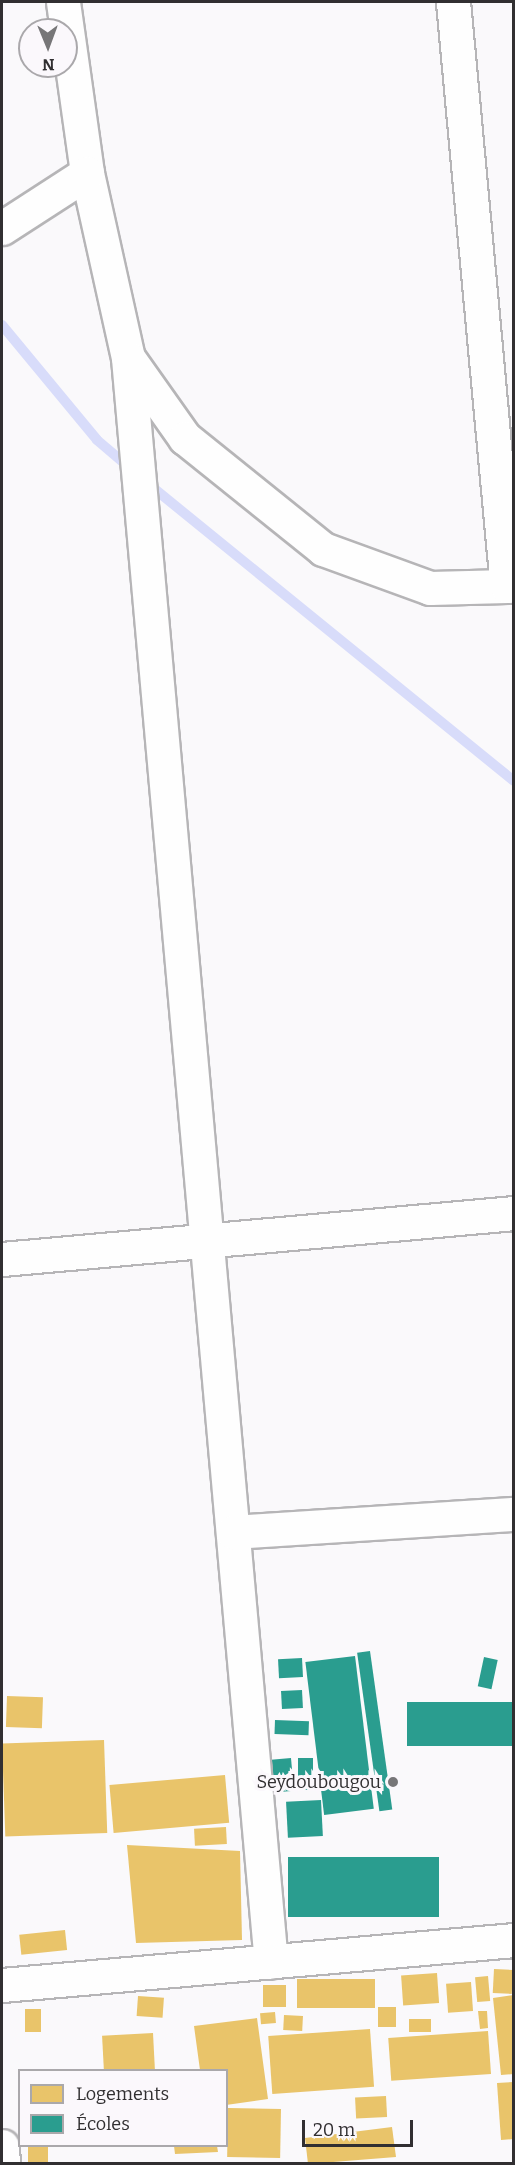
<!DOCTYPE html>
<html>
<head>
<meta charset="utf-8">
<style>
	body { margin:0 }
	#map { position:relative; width:515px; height:2165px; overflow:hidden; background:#faf9fb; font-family:Bitter,serif }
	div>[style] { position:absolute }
	.homes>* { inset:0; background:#e9c46a; transform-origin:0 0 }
	.schools>* { inset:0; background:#2a9d8f; transform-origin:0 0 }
	.stream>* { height:10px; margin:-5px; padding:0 5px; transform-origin:5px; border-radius:5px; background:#d8dcfa }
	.roads { filter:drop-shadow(2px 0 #b6b5b7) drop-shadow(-2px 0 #b6b5b7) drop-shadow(0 2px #b6b5b7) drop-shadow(0 -2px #b6b5b7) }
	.minor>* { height:33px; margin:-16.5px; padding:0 16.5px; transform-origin:16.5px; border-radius:16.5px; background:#fefefe }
	.dots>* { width:16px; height:16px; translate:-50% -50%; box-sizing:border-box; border:3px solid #fbf8fc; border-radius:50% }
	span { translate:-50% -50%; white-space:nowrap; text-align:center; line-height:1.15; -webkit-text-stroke:6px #fbf8fc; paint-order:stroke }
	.poi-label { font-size:18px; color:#312f31 }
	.right { translate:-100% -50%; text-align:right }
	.frame { position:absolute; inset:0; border:3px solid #312f31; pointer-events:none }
	.legend { position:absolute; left:18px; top:2069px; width:210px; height:78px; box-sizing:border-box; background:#fbf8fc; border:2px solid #aaa8ab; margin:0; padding:8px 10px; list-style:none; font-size:18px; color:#312f31 }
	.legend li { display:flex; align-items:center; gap:12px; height:30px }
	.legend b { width:30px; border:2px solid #aaa8ab }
	.north { position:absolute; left:18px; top:18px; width:60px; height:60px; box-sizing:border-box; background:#fbf8fc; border:2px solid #aaa8ab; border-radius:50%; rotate:179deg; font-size:16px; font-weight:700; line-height:24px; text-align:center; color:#312f31 }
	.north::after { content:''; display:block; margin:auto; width:21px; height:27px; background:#777678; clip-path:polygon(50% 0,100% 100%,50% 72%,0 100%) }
	.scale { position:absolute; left:302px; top:2120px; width:111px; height:27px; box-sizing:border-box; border:3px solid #312f31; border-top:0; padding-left:8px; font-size:18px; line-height:21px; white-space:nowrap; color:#312f31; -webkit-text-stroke:4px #fbf8fc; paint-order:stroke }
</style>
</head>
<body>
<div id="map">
	<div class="homes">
		<i style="left:7px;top:1696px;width:36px;height:31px;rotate:2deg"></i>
		<i style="left:104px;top:1740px;width:93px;height:102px;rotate:88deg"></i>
		<i style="left:225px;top:1775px;width:48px;height:116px;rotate:85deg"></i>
		<i style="left:226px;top:1827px;width:17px;height:32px;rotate:87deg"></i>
		<i style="clip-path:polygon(127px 1845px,240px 1851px,242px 1940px,136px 1943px)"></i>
		<i style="left:65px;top:1930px;width:20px;height:46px;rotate:84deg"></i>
		<i style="left:494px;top:1969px;width:19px;height:24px;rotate:3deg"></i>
		<i style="left:437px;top:1973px;width:30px;height:36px;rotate:86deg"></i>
		<i style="left:488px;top:1976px;width:25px;height:13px;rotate:85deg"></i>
		<i style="left:375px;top:1979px;width:29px;height:78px;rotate:90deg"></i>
		<i style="left:471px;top:1982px;width:29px;height:25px;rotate:86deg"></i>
		<i style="left:263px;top:1985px;width:23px;height:22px"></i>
		<i style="clip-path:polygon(514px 1995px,514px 2074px,501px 2075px,493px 1998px)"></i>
		<i style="left:138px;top:1996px;width:26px;height:20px;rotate:4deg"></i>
		<i style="left:378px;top:2007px;width:18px;height:20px"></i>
		<i style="left:25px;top:2009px;width:16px;height:23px"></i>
		<i style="clip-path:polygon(478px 2011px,487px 2011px,488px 2028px,480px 2029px)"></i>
		<i style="left:275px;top:2012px;width:11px;height:15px;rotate:85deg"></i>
		<i style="left:284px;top:2015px;width:19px;height:15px;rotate:3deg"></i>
		<i style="clip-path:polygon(257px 2018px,268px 2099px,226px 2105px,226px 2070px,200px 2070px,194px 2026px)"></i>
		<i style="left:409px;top:2019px;width:22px;height:13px"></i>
		<i style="left:370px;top:2029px;width:58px;height:102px;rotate:86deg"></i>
		<i style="left:488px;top:2031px;width:43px;height:100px;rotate:86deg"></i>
		<i style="left:153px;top:2033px;width:37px;height:51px;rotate:87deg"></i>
		<i style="clip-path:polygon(514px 2082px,514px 2139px,501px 2140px,497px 2083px)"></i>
		<i style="left:386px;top:2096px;width:21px;height:31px;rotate:87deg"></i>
		<i style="left:228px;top:2108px;width:53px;height:49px;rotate:1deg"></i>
		<i style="clip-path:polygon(392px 2127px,396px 2157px,308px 2164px,305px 2138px)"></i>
		<i style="left:28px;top:2146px;width:20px;height:18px"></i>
		<i style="clip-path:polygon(174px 2146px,217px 2146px,218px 2152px,175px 2154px)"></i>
	</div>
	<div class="schools">
		<i style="left:370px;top:1651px;width:160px;height:13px;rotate:82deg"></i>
		<i style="left:355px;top:1656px;width:154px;height:50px;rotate:83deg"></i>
		<i style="left:484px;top:1657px;width:14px;height:30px;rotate:12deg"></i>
		<i style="left:302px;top:1658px;width:19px;height:24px;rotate:87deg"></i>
		<i style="left:302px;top:1690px;width:18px;height:21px;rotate:87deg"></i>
		<i style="left:514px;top:1702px;width:44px;height:107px;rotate:90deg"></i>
		<i style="left:275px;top:1720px;width:34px;height:14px;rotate:2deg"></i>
		<i style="left:291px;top:1758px;width:33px;height:20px;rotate:85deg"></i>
		<i style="left:298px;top:1758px;width:15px;height:32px"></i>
		<i style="left:321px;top:1800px;width:36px;height:35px;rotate:87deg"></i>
		<i style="left:288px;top:1857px;width:151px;height:60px"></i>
	</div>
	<div class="stream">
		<i style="left:2px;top:325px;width:149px;rotate:50.4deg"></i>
		<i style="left:97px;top:440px;width:43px;rotate:40.3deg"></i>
		<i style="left:146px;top:482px;width:474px;rotate:39.1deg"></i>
	</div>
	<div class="roads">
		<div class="minor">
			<i style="left:63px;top:2px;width:173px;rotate:82deg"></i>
			<i style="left:87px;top:173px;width:189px;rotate:77.5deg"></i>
			<i style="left:128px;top:358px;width:1610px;rotate:84.91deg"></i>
			<i style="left:2px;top:228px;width:101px;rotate:-32.9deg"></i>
			<i style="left:129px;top:359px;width:97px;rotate:54.7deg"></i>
			<i style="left:185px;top:438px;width:177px;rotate:38.8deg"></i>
			<i style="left:323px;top:549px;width:114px;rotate:20deg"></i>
			<i style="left:430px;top:588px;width:77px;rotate:-1.5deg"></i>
			<i style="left:507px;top:586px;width:586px;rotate:-95.28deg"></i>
			<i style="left:2px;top:1259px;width:514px;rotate:-5.13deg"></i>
			<i style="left:233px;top:1532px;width:282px;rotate:-3.7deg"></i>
			<i style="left:2px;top:1985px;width:514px;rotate:-5.02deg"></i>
			<i style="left:2px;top:2146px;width:18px;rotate:87deg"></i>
		</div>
	</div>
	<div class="dots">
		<i style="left:393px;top:1782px;background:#777678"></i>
	</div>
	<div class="poi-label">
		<span class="right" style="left:381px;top:1782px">Seydoubougou</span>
	</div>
	<div class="frame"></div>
	<ul class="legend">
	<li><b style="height:16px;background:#e9c46a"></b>Logements</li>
	<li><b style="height:16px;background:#2a9d8f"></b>Écoles</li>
	</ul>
	<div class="north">N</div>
	<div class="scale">20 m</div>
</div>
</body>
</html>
